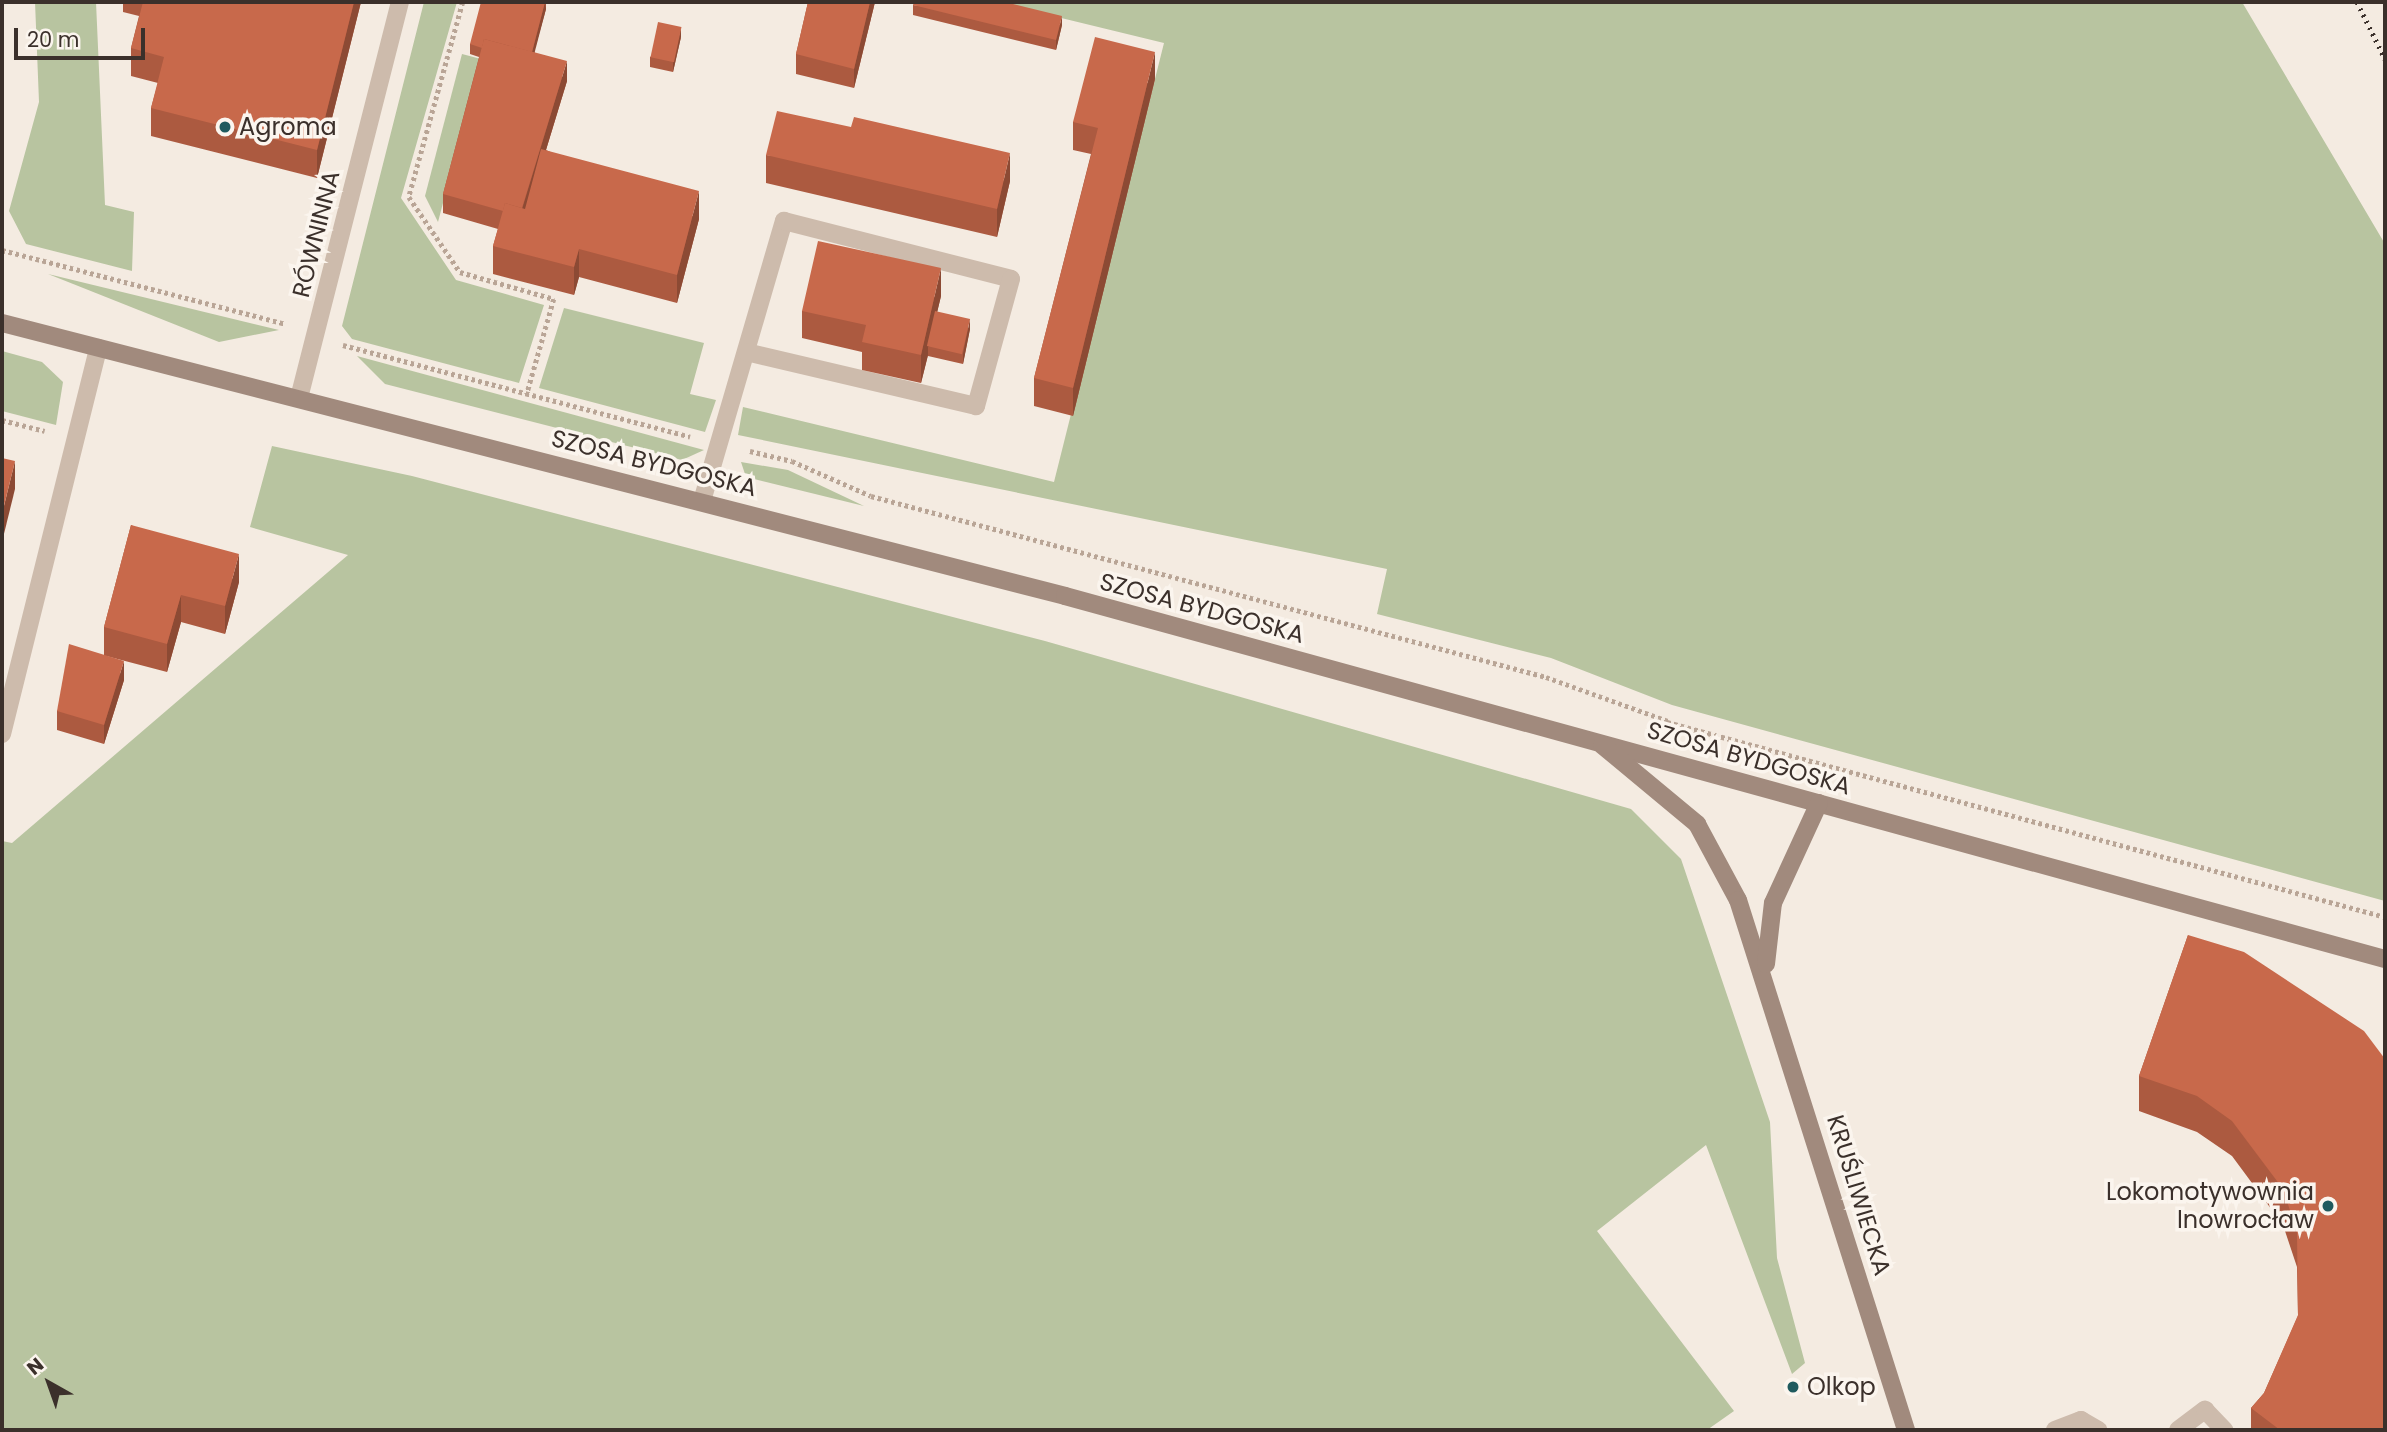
<!DOCTYPE html>
<html>
<head>
<meta charset="utf-8">
<style>
	body { margin:0 }
	#map { position:relative; width:2387px; height:1432px; overflow:hidden; background:#f4ebe1; font-family:Poppins,sans-serif }
	div>[style] { position:absolute }
	.green>* { inset:0; background:#b8c4a0 }
	.path>* { height:4.5px; margin-top:-2.25px; transform-origin:0; background:repeating-linear-gradient(90deg,#b9a596 0 3.5px,transparent 0 7px) }
	.service>* { height:18px; margin:-9px; padding:0 9px; transform-origin:9px; border-radius:9px; background:#cdbbac }
	.minor>* { height:18px; margin:-9px; padding:0 9px; transform-origin:9px; border-radius:9px; background:#cdbbac }
	.secondary>* { height:18px; margin:-9px; padding:0 9px; transform-origin:9px; border-radius:9px; background:#a18a7d }
	.rail>* { height:5px; margin-top:-2.5px; transform-origin:0; background:repeating-linear-gradient(90deg,#3b302b 0 2px,transparent 0 7px) }
	.wall>* { inset:0; background:#ac5a40 }
	.shaded-wall>* { inset:0; background:#8c4a34 }
	.building>* { inset:0; background:#c8694b; transform-origin:0 0 }
	.dots>* { width:19px; height:19px; translate:-50% -50%; box-sizing:border-box; border:4px solid #fbf5ee; border-radius:50% }
	span { translate:-50% -50%; white-space:nowrap; text-align:center; line-height:1.15; -webkit-text-stroke:7px #fbf5ee; paint-order:stroke }
	.poi-label { font-size:24px; color:#3b302b }
	.left { translate:0 -50%; text-align:left }
	.right { translate:-100% -50%; text-align:right }
	.street-label { font-size:24px; color:#3b302b }
	.frame { position:absolute; inset:0; border:4px solid #3b302b; pointer-events:none }
	.north { position:absolute; left:14px; top:1348px; width:70px; height:70px; -webkit-text-stroke:5px #fbf5ee; paint-order:stroke; rotate:320deg; font-size:19px; font-weight:700; line-height:28px; text-align:center; color:#3b302b }
	.north::after { content:''; display:block; margin:auto; width:24px; height:32px; background:#3b302b; clip-path:polygon(50% 0,100% 100%,50% 72%,0 100%) }
	.scale { position:absolute; left:14px; top:28px; width:131px; height:32px; box-sizing:border-box; border:4px solid #3b302b; border-top:0; padding-left:9px; font-size:21px; line-height:24px; white-space:nowrap; color:#3b302b; -webkit-text-stroke:5px #fbf5ee; paint-order:stroke }
</style>
</head>
<body>
<div id="map">
	<div class="green">
		<i style="clip-path:polygon(35px 2px,96px 2px,105px 205px,134px 212px,132px 271px,26px 244px,9px 211px,39px 102px)"></i>
		<i style="clip-path:polygon(424px 2px,457px 2px,401px 198px,456px 280px,544px 305px,519px 383px,352px 339px,342px 326px)"></i>
		<i style="clip-path:polygon(996px 2px,2242px 2px,2385px 244px,2385px 901px,1672px 705px,1551px 658px,1377px 614px,1387px 569px,738px 435px,743px 407px,1054px 482px,1164px 43px)"></i>
		<i style="clip-path:polygon(462px 54px,481px 59px,438px 222px,425px 196px)"></i>
		<i style="clip-path:polygon(48px 274px,279px 330px,219px 342px)"></i>
		<i style="clip-path:polygon(564px 308px,704px 343px,690px 394px,716px 400px,705px 432px,539px 388px)"></i>
		<i style="clip-path:polygon(2px 351px,42px 362px,63px 382px,56px 425px,2px 411px)"></i>
		<i style="clip-path:polygon(357px 356px,704px 450px,682px 460px,385px 384px)"></i>
		<i style="clip-path:polygon(272px 446px,412px 476px,1045px 641px,1631px 809px,1681px 859px,1770px 1122px,1777px 1258px,1805px 1363px,1792px 1374px,1706px 1145px,1597px 1231px,1734px 1411px,1707px 1430px,2px 1430px,2px 841px,12px 843px,348px 555px,250px 527px)"></i>
		<i style="clip-path:polygon(741px 462px,788px 470px,864px 506px,746px 477px)"></i>
	</div>
	<div class="path">
		<i style="left:463px;top:2px;width:202px;rotate:105.5deg"></i>
		<i style="left:409px;top:197px;width:91px;rotate:55.8deg"></i>
		<i style="left:460px;top:272px;width:98px;rotate:16deg"></i>
		<i style="left:554px;top:299px;width:99px;rotate:105.9deg"></i>
		<i style="left:2px;top:250px;width:293px;rotate:14.6deg"></i>
		<i style="left:343px;top:345px;width:359px;rotate:14.8deg"></i>
		<i style="left:2px;top:420px;width:44px;rotate:14.3deg"></i>
		<i style="left:750px;top:451px;width:43px;rotate:13.4deg"></i>
		<i style="left:792px;top:461px;width:86px;rotate:23.9deg"></i>
		<i style="left:871px;top:496px;width:699px;rotate:15.01deg"></i>
		<i style="left:1546px;top:677px;width:130px;rotate:19.8deg"></i>
		<i style="left:1667px;top:722px;width:744px;rotate:15.19deg"></i>
	</div>
	<div class="service">
		<i style="left:702px;top:501px;width:292px;rotate:-73.7deg"></i>
		<i style="left:784px;top:221px;width:234px;rotate:14.3deg"></i>
		<i style="left:1011px;top:279px;width:132px;rotate:105.4deg"></i>
		<i style="left:976px;top:406px;width:236px;rotate:-166.8deg"></i>
		<i style="left:2055px;top:1430px;width:28px;rotate:-21deg"></i>
		<i style="left:2081px;top:1420px;width:20px;rotate:30deg"></i>
		<i style="left:2178px;top:1430px;width:34px;rotate:-37deg"></i>
		<i style="left:2205px;top:1410px;width:28px;rotate:46deg"></i>
	</div>
	<div class="minor">
		<i style="left:299px;top:398px;width:409px;rotate:-75.7deg"></i>
		<i style="left:2px;top:734px;width:398px;rotate:-76deg"></i>
	</div>
	<div class="secondary">
		<i style="left:2px;top:323px;width:1097px;rotate:14.4deg"></i>
		<i style="left:1065px;top:596px;width:1369px;rotate:15.38deg"></i>
		<i style="left:1602px;top:745px;width:124px;rotate:39.7deg"></i>
		<i style="left:1697px;top:824px;width:86px;rotate:61.7deg"></i>
		<i style="left:1738px;top:900px;width:556px;rotate:72.41deg"></i>
		<i style="left:1766px;top:964px;width:61px;rotate:-83.5deg"></i>
		<i style="left:1773px;top:903px;width:110px;rotate:-65.3deg"></i>
	</div>
	<div class="rail">
		<i style="left:2357px;top:2px;width:64px;rotate:63.8deg"></i>
	</div>
	<div class="wall">
		<i style="clip-path:polygon(123px 2px,361px 2px,317px 178px,151px 136px,151px 108px,158px 83px,131px 76px,131px 48px,139px 16px,123px 12px)"></i>
		<i style="clip-path:polygon(546px 2px,546px 9px,534px 52px,567px 81px,546px 150px,699px 219px,677px 303px,579px 277px,574px 295px,493px 274px,493px 246px,498px 229px,443px 213px,443px 194px,479px 57px,470px 54px,470px 44px)"></i>
		<i style="clip-path:polygon(808px 2px,875px 2px,854px 88px,796px 74px,796px 54px)"></i>
		<i style="clip-path:polygon(913px 5px,1062px 25px,1056px 50px,913px 15px)"></i>
		<i style="clip-path:polygon(681px 37px,673px 72px,650px 67px,650px 57px)"></i>
		<i style="clip-path:polygon(1155px 79px,1073px 416px,1034px 406px,1034px 378px,1091px 154px,1073px 150px,1073px 122px)"></i>
		<i style="clip-path:polygon(766px 155px,1010px 181px,997px 237px,766px 183px)"></i>
		<i style="clip-path:polygon(941px 296px,937px 312px,970px 329px,963px 364px,928px 356px,928px 355px,921px 383px,862px 370px,862px 352px,802px 338px,802px 311px)"></i>
		<i style="clip-path:polygon(131px 525px,239px 582px,225px 634px,181px 622px,167px 672px,106px 656px,124px 680px,104px 744px,57px 730px,57px 711px,104px 655px,104px 627px)"></i>
		<i style="clip-path:polygon(2188px 935px,2385px 1430px,2251px 1430px,2251px 1408px,2264px 1393px,2298px 1316px,2297px 1267px,2283px 1225px,2232px 1156px,2197px 1132px,2139px 1111px,2139px 1076px)"></i>
	</div>
	<div class="shaded-wall">
		<i style="clip-path:polygon(354px 2px,361px 2px,317px 178px,317px 150px)"></i>
		<i style="clip-path:polygon(545px 2px,546px 9px,530px 70px,530px 60px)"></i>
		<i style="clip-path:polygon(870px 2px,875px 2px,854px 88px,854px 69px)"></i>
		<i style="clip-path:polygon(1062px 16px,1062px 25px,1056px 50px,1056px 40px)"></i>
		<i style="clip-path:polygon(681px 27px,681px 37px,673px 72px,673px 62px)"></i>
		<i style="clip-path:polygon(1155px 52px,1155px 79px,1073px 416px,1073px 388px)"></i>
		<i style="clip-path:polygon(567px 61px,567px 81px,520px 235px,520px 216px)"></i>
		<i style="clip-path:polygon(1010px 153px,1010px 181px,997px 237px,997px 209px)"></i>
		<i style="clip-path:polygon(699px 191px,699px 219px,677px 303px,677px 275px)"></i>
		<i style="clip-path:polygon(579px 249px,579px 277px,574px 295px,574px 267px)"></i>
		<i style="clip-path:polygon(941px 268px,941px 296px,929px 347px,928px 346px,928px 355px,921px 383px,921px 355px)"></i>
		<i style="clip-path:polygon(970px 319px,970px 329px,963px 364px,963px 354px)"></i>
		<i style="clip-path:polygon(15px 461px,15px 489px,2px 542px,2px 514px)"></i>
		<i style="clip-path:polygon(239px 554px,239px 582px,225px 634px,225px 606px)"></i>
		<i style="clip-path:polygon(181px 595px,181px 622px,167px 672px,167px 644px)"></i>
		<i style="clip-path:polygon(124px 661px,124px 680px,104px 744px,104px 725px)"></i>
	</div>
	<div class="building">
		<i style="clip-path:polygon(143px 2px,354px 2px,317px 150px,151px 108px,164px 57px,131px 48px)"></i>
		<i style="clip-path:polygon(481px 2px,545px 2px,532px 52px,484px 39px,482px 48px,470px 44px)"></i>
		<i style="clip-path:polygon(808px 2px,870px 2px,854px 69px,796px 54px)"></i>
		<i style="clip-path:polygon(914px 2px,1005px 2px,1062px 16px,1056px 40px,913px 5px)"></i>
		<i style="left:658px;top:22px;width:24px;height:36px;rotate:12deg"></i>
		<i style="clip-path:polygon(1095px 37px,1155px 52px,1073px 388px,1034px 378px,1098px 128px,1073px 122px)"></i>
		<i style="clip-path:polygon(484px 39px,567px 61px,522px 208px,505px 203px,503px 211px,443px 194px)"></i>
		<i style="clip-path:polygon(777px 111px,851px 127px,854px 117px,1010px 153px,997px 209px,766px 155px)"></i>
		<i style="clip-path:polygon(541px 149px,699px 191px,677px 275px,579px 249px,574px 267px,493px 246px,505px 203px,525px 209px)"></i>
		<i style="clip-path:polygon(818px 241px,941px 268px,921px 355px,862px 342px,866px 325px,802px 311px)"></i>
		<i style="left:935px;top:311px;width:36px;height:36px;rotate:13deg"></i>
		<i style="clip-path:polygon(2px 458px,15px 461px,2px 514px)"></i>
		<i style="clip-path:polygon(131px 525px,239px 554px,225px 606px,181px 595px,167px 644px,104px 627px)"></i>
		<i style="clip-path:polygon(69px 644px,124px 661px,104px 725px,57px 711px)"></i>
		<i style="clip-path:polygon(2188px 935px,2244px 952px,2364px 1031px,2385px 1059px,2385px 1430px,2280px 1430px,2251px 1408px,2264px 1393px,2298px 1315px,2297px 1232px,2283px 1189px,2232px 1121px,2197px 1096px,2139px 1076px)"></i>
	</div>
	<div class="dots">
		<i style="left:225px;top:127px;background:#1f5a5e"></i>
		<i style="left:2328px;top:1206px;background:#1f5a5e"></i>
		<i style="left:1793px;top:1387px;background:#1f5a5e"></i>
	</div>
	<div class="poi-label">
		<span class="left" style="left:239px;top:127px">Agroma</span>
		<span class="right" style="left:2314px;top:1206px">Lokomotywownia<br>Inowrocław</span>
		<span class="left" style="left:1807px;top:1387px">Olkop</span>
	</div>
	<div class="street-label">
		<span style="left:316px;top:234px;rotate:-76deg">RÓWNINNA</span>
		<span style="left:654px;top:463px;rotate:14deg">SZOSA BYDGOSKA</span>
		<span style="left:1202px;top:608px;rotate:15deg">SZOSA BYDGOSKA</span>
		<span style="left:1749px;top:758px;rotate:16deg">SZOSA BYDGOSKA</span>
		<span style="left:1859px;top:1195px;rotate:73deg">KRUŚLIWIECKA</span>
	</div>
	<div class="frame"></div>
	<div class="north">N</div>
	<div class="scale">20 m</div>
</div>
</body>
</html>
